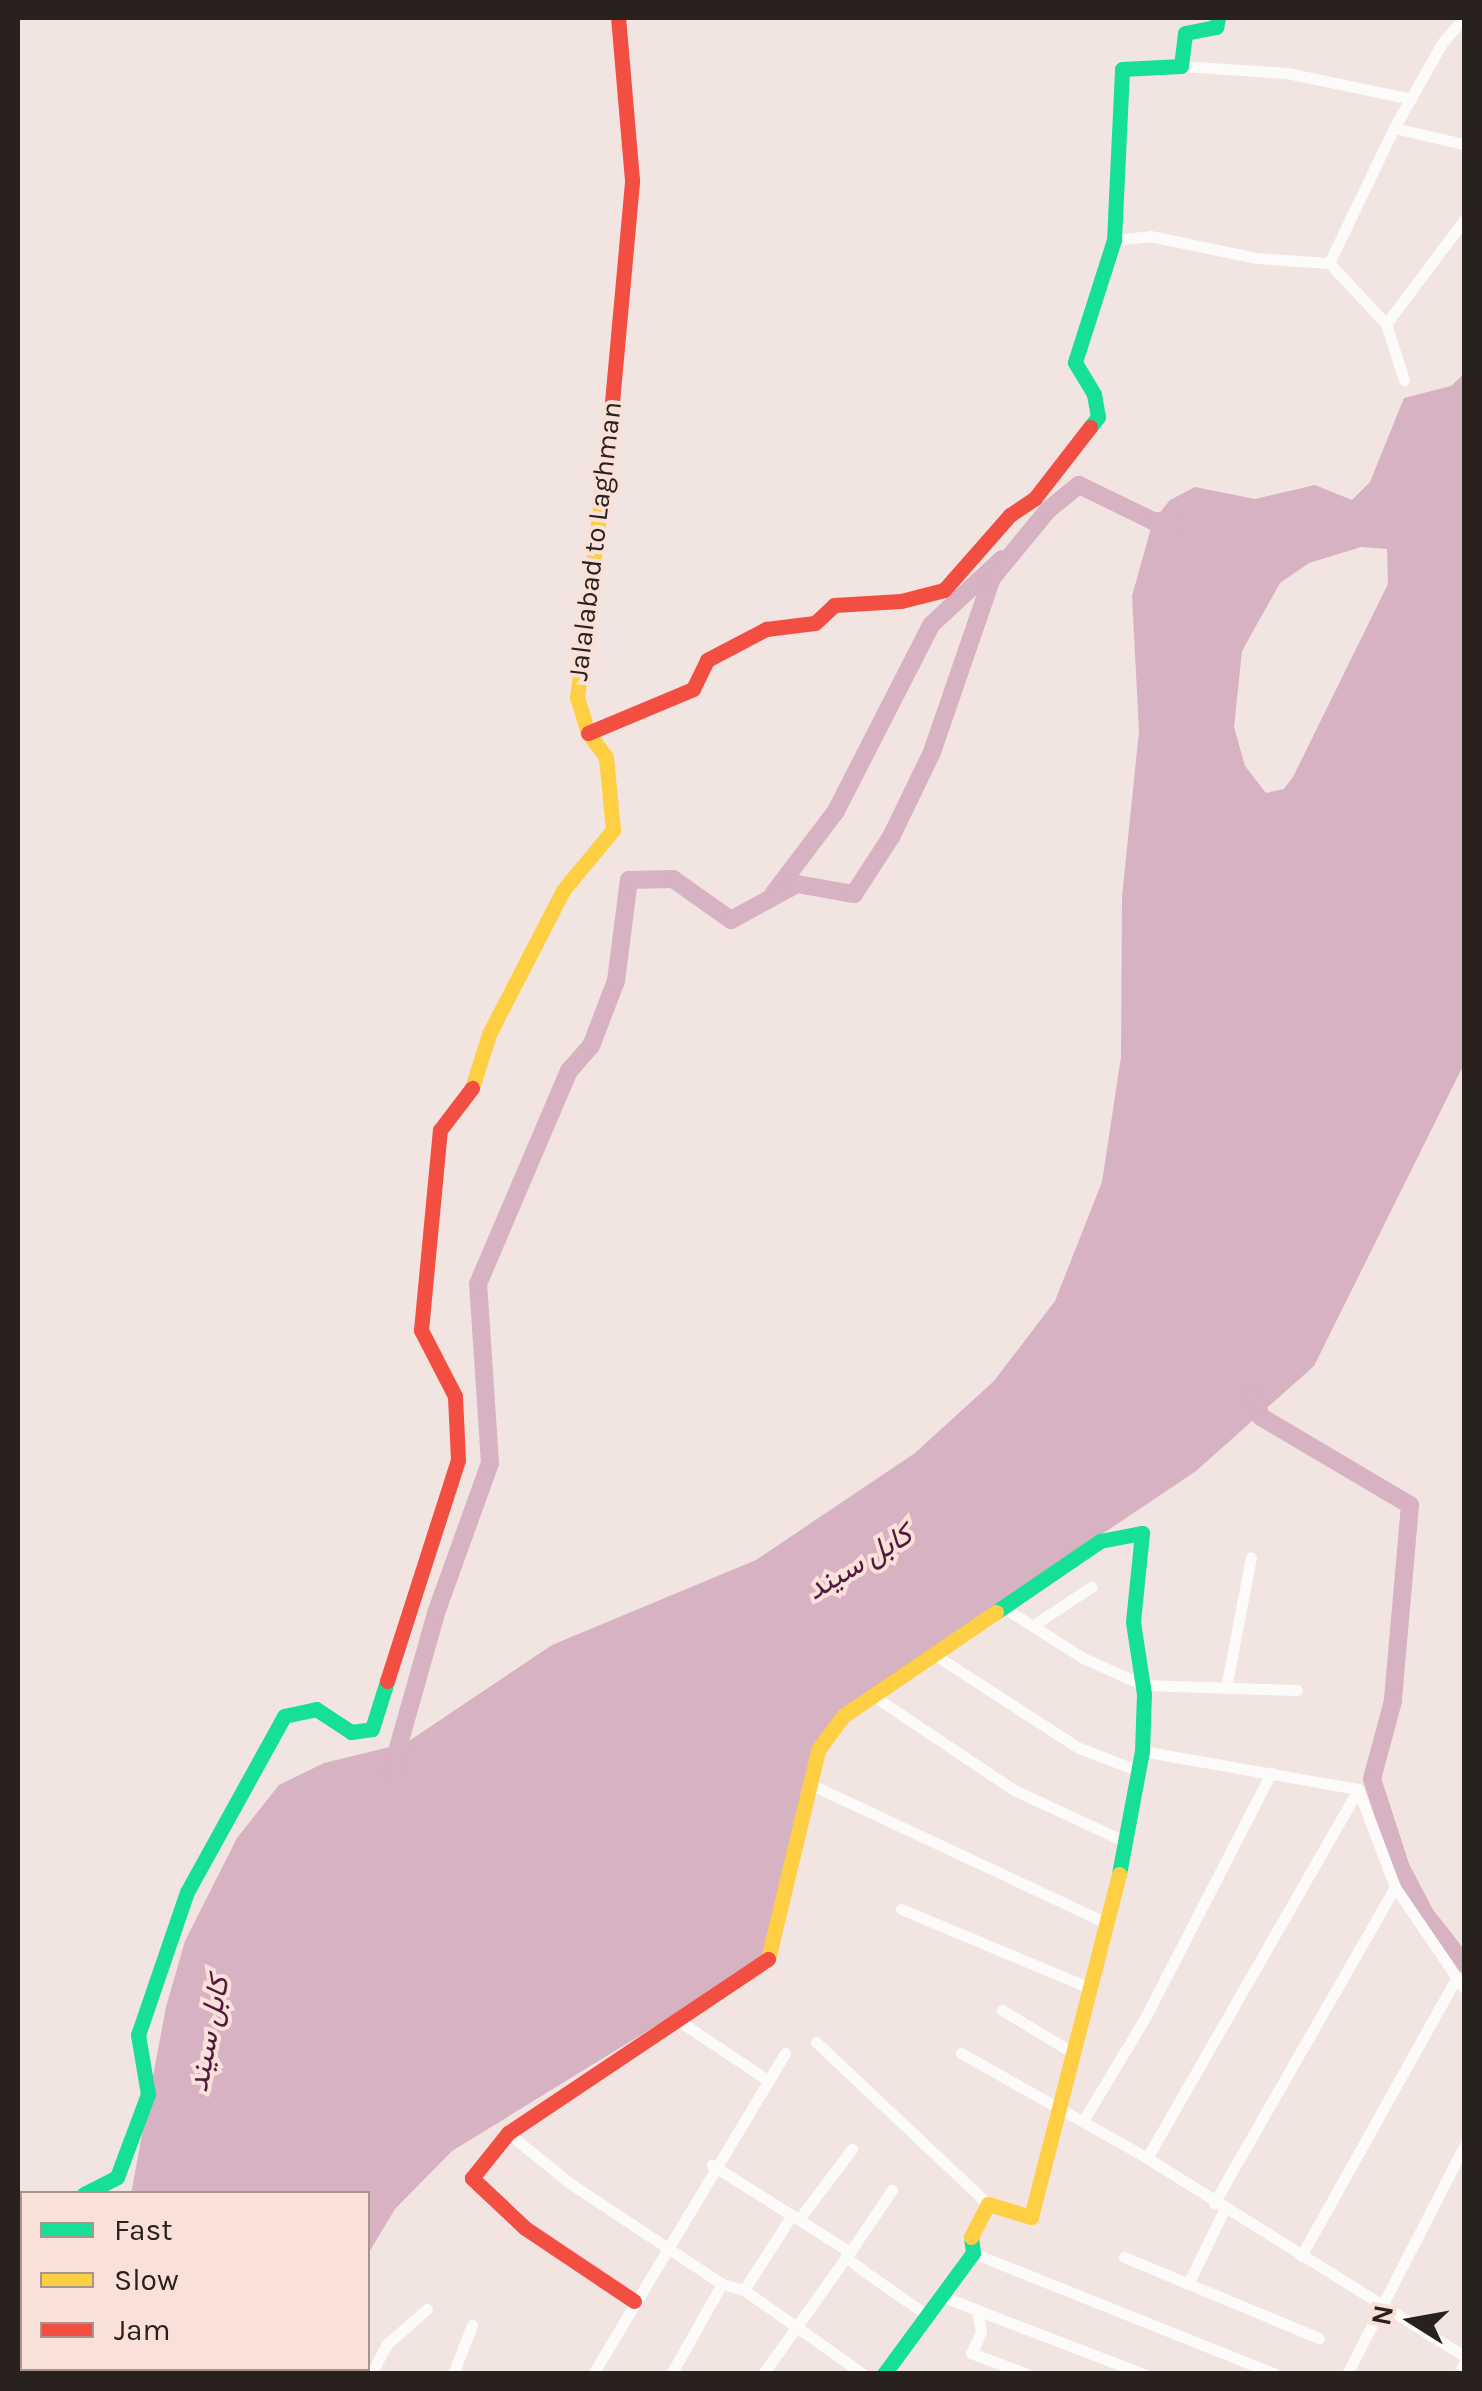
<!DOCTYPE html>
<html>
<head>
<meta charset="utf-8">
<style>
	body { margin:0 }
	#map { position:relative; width:1482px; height:2391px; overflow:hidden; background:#f2e4e0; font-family:Karla,Vazirmatn,sans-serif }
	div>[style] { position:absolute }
	.water>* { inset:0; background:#d7b2c2 }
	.river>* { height:18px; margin:-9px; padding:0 9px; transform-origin:9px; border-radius:9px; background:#d7b2c2 }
	.street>* { height:11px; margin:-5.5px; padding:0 5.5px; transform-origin:5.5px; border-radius:5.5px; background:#fdfbfa }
	.fast>* { height:15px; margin:-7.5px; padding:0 7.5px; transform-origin:7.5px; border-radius:7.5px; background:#16e098 }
	.slow>* { height:15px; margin:-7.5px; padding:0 7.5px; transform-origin:7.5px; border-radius:7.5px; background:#ffcf43 }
	.jam>* { height:15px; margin:-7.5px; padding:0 7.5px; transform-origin:7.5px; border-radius:7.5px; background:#f24e42 }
	span { translate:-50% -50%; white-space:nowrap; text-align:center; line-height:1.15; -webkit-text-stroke:8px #f9e1d9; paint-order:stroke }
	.street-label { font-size:28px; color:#29211e }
	.water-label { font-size:30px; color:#531a3e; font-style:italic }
	.frame { position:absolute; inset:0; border:20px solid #29211e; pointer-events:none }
	.legend { position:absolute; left:20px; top:2191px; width:350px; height:180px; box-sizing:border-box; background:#f9e1d9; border:2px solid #a6948e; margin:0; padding:12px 18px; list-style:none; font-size:30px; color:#29211e }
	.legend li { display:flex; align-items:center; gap:20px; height:50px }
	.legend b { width:50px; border:2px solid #a6948e }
	.north { position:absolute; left:1362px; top:2271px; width:100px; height:100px; -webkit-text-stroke:8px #f9e1d9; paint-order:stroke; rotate:281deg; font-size:28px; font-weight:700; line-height:40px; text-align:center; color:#29211e }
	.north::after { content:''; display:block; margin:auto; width:35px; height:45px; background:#29211e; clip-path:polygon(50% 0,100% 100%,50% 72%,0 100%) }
</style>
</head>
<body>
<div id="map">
	<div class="water">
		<i style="clip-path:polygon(evenodd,1464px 374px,1464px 1064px,1314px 1366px,1196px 1471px,845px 1707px,818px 1741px,763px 1960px,452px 2151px,395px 2209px,368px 2254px,368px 2194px,131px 2194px,166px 2007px,185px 1941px,237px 1838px,279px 1785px,324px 1763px,406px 1743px,552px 1645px,756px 1560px,915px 1453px,994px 1381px,1055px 1301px,1102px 1182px,1121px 1057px,1122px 897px,1139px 731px,1132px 596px,1153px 521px,1170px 500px,1195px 487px,1255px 499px,1315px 485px,1352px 500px,1370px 482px,1404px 398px,1451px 386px,1464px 374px,1361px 547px,1387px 549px,1388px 584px,1293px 777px,1284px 789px,1266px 793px,1245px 766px,1234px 727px,1242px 651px,1280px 583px,1309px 563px,1361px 547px)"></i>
		<i style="clip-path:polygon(105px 2368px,324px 2368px,324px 2369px,104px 2373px)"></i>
	</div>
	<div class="river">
		<i style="left:774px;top:893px;width:103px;rotate:-52.9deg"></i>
		<i style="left:836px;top:811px;width:209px;rotate:-62.9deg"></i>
		<i style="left:931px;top:625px;width:97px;rotate:-42.9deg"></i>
		<i style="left:1253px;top:1394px;width:24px;rotate:71deg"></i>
		<i style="left:1261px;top:1417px;width:173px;rotate:30.6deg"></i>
		<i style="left:1410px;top:1505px;width:197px;rotate:95deg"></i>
		<i style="left:1393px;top:1701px;width:81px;rotate:105.1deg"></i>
		<i style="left:1372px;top:1779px;width:94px;rotate:72deg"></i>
		<i style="left:1401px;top:1868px;width:52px;rotate:62.4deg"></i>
		<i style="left:1425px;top:1914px;width:63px;rotate:52deg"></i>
		<i style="left:392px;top:1769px;width:162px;rotate:-74.2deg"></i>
		<i style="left:436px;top:1613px;width:159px;rotate:-70.2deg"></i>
		<i style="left:490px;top:1463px;width:179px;rotate:-93.8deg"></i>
		<i style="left:478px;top:1284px;width:232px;rotate:-66.9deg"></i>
		<i style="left:569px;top:1071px;width:33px;rotate:-49deg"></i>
		<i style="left:591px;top:1046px;width:70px;rotate:-69deg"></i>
		<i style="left:616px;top:981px;width:102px;rotate:-82.7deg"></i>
		<i style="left:629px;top:880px;width:44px;rotate:-1.3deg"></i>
		<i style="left:673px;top:879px;width:71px;rotate:35.3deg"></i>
		<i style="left:731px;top:920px;width:75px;rotate:-28.6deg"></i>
		<i style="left:797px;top:884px;width:58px;rotate:10deg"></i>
		<i style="left:854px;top:894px;width:68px;rotate:-57deg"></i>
		<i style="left:891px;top:837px;width:94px;rotate:-64.2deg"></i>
		<i style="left:932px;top:752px;width:184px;rotate:-71deg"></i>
		<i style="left:992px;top:578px;width:88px;rotate:-50.5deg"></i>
		<i style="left:1048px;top:510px;width:40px;rotate:-39deg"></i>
		<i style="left:1079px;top:485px;width:82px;rotate:25.9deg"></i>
		<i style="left:1153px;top:521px;width:22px"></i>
	</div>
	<div class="street">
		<i style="left:1181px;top:66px;width:106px;rotate:3.8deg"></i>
		<i style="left:1287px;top:73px;width:127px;rotate:11.8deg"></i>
		<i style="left:1394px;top:128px;width:72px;rotate:12.9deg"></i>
		<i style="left:1114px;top:240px;width:36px;rotate:-6deg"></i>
		<i style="left:1150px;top:236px;width:108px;rotate:11.7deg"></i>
		<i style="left:1256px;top:258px;width:73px;rotate:3.9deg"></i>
		<i style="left:1329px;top:263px;width:150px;rotate:-64.3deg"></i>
		<i style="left:1394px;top:128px;width:98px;rotate:-60.5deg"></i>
		<i style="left:1442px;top:43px;width:33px;rotate:-49deg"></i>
		<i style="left:1329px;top:263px;width:83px;rotate:46.9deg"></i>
		<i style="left:1386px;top:324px;width:59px;rotate:72.2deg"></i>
		<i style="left:1386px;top:324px;width:130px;rotate:-53.1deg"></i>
		<i style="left:1003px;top:1607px;width:95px;rotate:32.5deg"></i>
		<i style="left:1083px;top:1658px;width:66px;rotate:24.2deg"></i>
		<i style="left:1143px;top:1685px;width:154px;rotate:1.9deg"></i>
		<i style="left:1032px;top:1626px;width:71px;rotate:-33.5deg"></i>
		<i style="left:935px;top:1655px;width:171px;rotate:32.9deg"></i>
		<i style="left:1079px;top:1748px;width:64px;rotate:21deg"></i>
		<i style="left:1226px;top:1688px;width:133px;rotate:-79.2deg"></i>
		<i style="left:872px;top:1695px;width:171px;rotate:33.8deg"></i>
		<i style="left:1014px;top:1790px;width:123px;rotate:24.9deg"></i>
		<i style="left:1142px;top:1751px;width:219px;rotate:10deg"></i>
		<i style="left:1358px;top:1789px;width:105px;rotate:69.3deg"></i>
		<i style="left:1395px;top:1887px;width:122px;rotate:55.7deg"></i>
		<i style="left:812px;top:1785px;width:326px;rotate:25.1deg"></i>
		<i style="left:901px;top:1909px;width:207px;rotate:22.7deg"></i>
		<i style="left:1002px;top:2010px;width:85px;rotate:31.1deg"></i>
		<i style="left:679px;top:2021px;width:105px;rotate:33.7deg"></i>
		<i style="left:816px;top:2042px;width:236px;rotate:43.3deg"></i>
		<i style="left:961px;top:2053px;width:214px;rotate:29.4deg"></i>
		<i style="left:1147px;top:2158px;width:374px;rotate:32deg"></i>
		<i style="left:1083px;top:2121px;width:120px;rotate:-59deg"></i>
		<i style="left:1145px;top:2018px;width:276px;rotate:-62.8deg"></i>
		<i style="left:508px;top:2133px;width:81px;rotate:39deg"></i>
		<i style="left:571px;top:2184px;width:181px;rotate:33.5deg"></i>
		<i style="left:722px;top:2284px;width:23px;rotate:15deg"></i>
		<i style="left:744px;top:2290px;width:146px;rotate:35.2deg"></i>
		<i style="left:1147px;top:2158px;width:425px;rotate:-60.2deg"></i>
		<i style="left:712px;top:2165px;width:163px;rotate:32.2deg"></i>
		<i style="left:850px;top:2252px;width:6px;rotate:129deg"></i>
		<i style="left:846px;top:2257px;width:24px;rotate:38deg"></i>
		<i style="left:865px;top:2272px;width:75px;rotate:34.7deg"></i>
		<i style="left:1214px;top:2203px;width:364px;rotate:-60.2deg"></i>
		<i style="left:799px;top:2219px;width:88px;rotate:-52.9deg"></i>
		<i style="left:850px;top:2252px;width:75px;rotate:-55.9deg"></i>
		<i style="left:973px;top:2253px;width:325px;rotate:21.8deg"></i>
		<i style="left:1301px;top:2256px;width:317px;rotate:-60.8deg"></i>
		<i style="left:1124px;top:2257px;width:211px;rotate:22.6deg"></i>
		<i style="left:1188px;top:2284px;width:82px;rotate:-64.1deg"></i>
		<i style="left:744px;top:2290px;width:89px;rotate:-57.4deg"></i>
		<i style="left:941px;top:2296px;width:39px;rotate:21deg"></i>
		<i style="left:977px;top:2310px;width:22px;rotate:80deg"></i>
		<i style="left:981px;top:2332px;width:23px;rotate:115deg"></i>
		<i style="left:971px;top:2353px;width:60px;rotate:20.6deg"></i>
		<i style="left:977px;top:2310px;width:179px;rotate:21deg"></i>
		<i style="left:371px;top:2374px;width:34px;rotate:-62deg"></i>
		<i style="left:387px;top:2344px;width:53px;rotate:-41.2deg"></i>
		<i style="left:453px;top:2374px;width:53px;rotate:-68.8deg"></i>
		<i style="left:593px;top:2374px;width:374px;rotate:-59.1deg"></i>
		<i style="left:671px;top:2374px;width:103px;rotate:-60.5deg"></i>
		<i style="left:763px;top:2374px;width:143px;rotate:-54.6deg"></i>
		<i style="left:1347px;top:2374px;width:256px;rotate:-62.8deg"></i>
		<i style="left:1459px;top:2374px;width:12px;rotate:-66deg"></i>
	</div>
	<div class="fast">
		<i style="left:1090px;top:427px;width:13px;rotate:-51deg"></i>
		<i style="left:1098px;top:417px;width:23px;rotate:-100deg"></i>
		<i style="left:1094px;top:394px;width:37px;rotate:-121deg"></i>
		<i style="left:1075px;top:362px;width:128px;rotate:-72.3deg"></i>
		<i style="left:1114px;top:240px;width:171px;rotate:-87.3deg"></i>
		<i style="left:1122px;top:69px;width:59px;rotate:-2.9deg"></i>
		<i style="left:1181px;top:66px;width:33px;rotate:-83deg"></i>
		<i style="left:1185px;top:33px;width:32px;rotate:-11deg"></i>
		<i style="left:1216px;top:27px;width:9px;rotate:-77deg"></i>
		<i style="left:996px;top:1612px;width:126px;rotate:-34.3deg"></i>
		<i style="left:1100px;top:1541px;width:43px;rotate:-10.8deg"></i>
		<i style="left:1142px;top:1533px;width:89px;rotate:95.8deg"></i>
		<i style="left:1133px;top:1622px;width:73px;rotate:81.3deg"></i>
		<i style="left:1144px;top:1694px;width:57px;rotate:92deg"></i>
		<i style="left:1142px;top:1751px;width:125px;rotate:100.6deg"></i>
		<i style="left:84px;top:2194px;width:37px;rotate:-27deg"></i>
		<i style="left:117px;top:2177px;width:89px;rotate:-69.5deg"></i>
		<i style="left:148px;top:2094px;width:60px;rotate:-99.6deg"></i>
		<i style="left:138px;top:2035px;width:151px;rotate:-71.1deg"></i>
		<i style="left:187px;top:1892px;width:201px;rotate:-61.1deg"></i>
		<i style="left:284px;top:1716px;width:33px;rotate:-12deg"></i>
		<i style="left:316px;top:1709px;width:42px;rotate:33.3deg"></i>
		<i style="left:351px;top:1732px;width:21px;rotate:-8deg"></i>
		<i style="left:372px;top:1729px;width:50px;rotate:-72.6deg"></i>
		<i style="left:884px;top:2374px;width:150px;rotate:-53.7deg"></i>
		<i style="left:973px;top:2253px;width:16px;rotate:-97deg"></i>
	</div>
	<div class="slow">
		<i style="left:472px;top:1088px;width:57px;rotate:-72.5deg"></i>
		<i style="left:489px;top:1034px;width:163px;rotate:-62.7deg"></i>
		<i style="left:564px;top:889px;width:77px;rotate:-50.3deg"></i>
		<i style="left:613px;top:830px;width:73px;rotate:-95.5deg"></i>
		<i style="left:606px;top:757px;width:30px;rotate:-127deg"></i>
		<i style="left:588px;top:733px;width:37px;rotate:-107deg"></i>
		<i style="left:577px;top:698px;width:276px;rotate:-83.1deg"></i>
		<i style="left:768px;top:1959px;width:215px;rotate:-76.5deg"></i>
		<i style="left:818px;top:1750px;width:42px;rotate:-53.7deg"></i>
		<i style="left:843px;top:1716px;width:185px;rotate:-34.2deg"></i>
		<i style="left:971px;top:2237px;width:37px;rotate:-63deg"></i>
		<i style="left:988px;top:2204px;width:45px;rotate:16.8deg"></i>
		<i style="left:1031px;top:2217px;width:354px;rotate:-75.6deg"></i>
	</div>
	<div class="jam">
		<i style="left:610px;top:424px;width:245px;rotate:-84.8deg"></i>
		<i style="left:632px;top:180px;width:163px;rotate:-94.9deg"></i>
		<i style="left:588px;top:733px;width:114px;rotate:-22.7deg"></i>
		<i style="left:693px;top:689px;width:32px;rotate:-64deg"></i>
		<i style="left:707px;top:660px;width:67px;rotate:-27.7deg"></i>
		<i style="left:766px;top:629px;width:49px;rotate:-7deg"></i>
		<i style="left:815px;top:623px;width:26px;rotate:-43deg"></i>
		<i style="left:834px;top:605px;width:67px;rotate:-3.4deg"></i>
		<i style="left:901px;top:601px;width:44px;rotate:-14.3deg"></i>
		<i style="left:944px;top:590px;width:100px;rotate:-48.7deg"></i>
		<i style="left:1010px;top:515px;width:30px;rotate:-34deg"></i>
		<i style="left:1035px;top:498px;width:90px;rotate:-52.2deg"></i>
		<i style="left:387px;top:1681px;width:232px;rotate:-72.2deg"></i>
		<i style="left:458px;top:1460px;width:64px;rotate:-92.7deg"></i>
		<i style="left:455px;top:1396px;width:74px;rotate:-117.3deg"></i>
		<i style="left:421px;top:1330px;width:201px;rotate:-84.6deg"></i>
		<i style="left:440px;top:1130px;width:53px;rotate:-52.7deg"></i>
		<i style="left:18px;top:2240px;width:6px;rotate:-51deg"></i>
		<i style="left:634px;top:2301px;width:131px;rotate:-146.2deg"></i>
		<i style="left:525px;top:2228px;width:73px;rotate:-136.7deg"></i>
		<i style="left:472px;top:2178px;width:58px;rotate:-51.3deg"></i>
		<i style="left:508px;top:2133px;width:313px;rotate:-33.8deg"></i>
	</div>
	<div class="street-label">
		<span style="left:595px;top:541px;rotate:-83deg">Jalalabad to Laghman</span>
	</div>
	<div class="water-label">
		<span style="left:859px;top:1562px;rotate:-31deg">کابل سيند</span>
		<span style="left:208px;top:2034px;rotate:-79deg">کابل سيند</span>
	</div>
	<div class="frame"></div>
	<ul class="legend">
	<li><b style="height:12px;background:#16e098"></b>Fast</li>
	<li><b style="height:12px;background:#ffcf43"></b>Slow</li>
	<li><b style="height:12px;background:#f24e42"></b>Jam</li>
	</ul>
	<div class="north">N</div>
</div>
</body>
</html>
